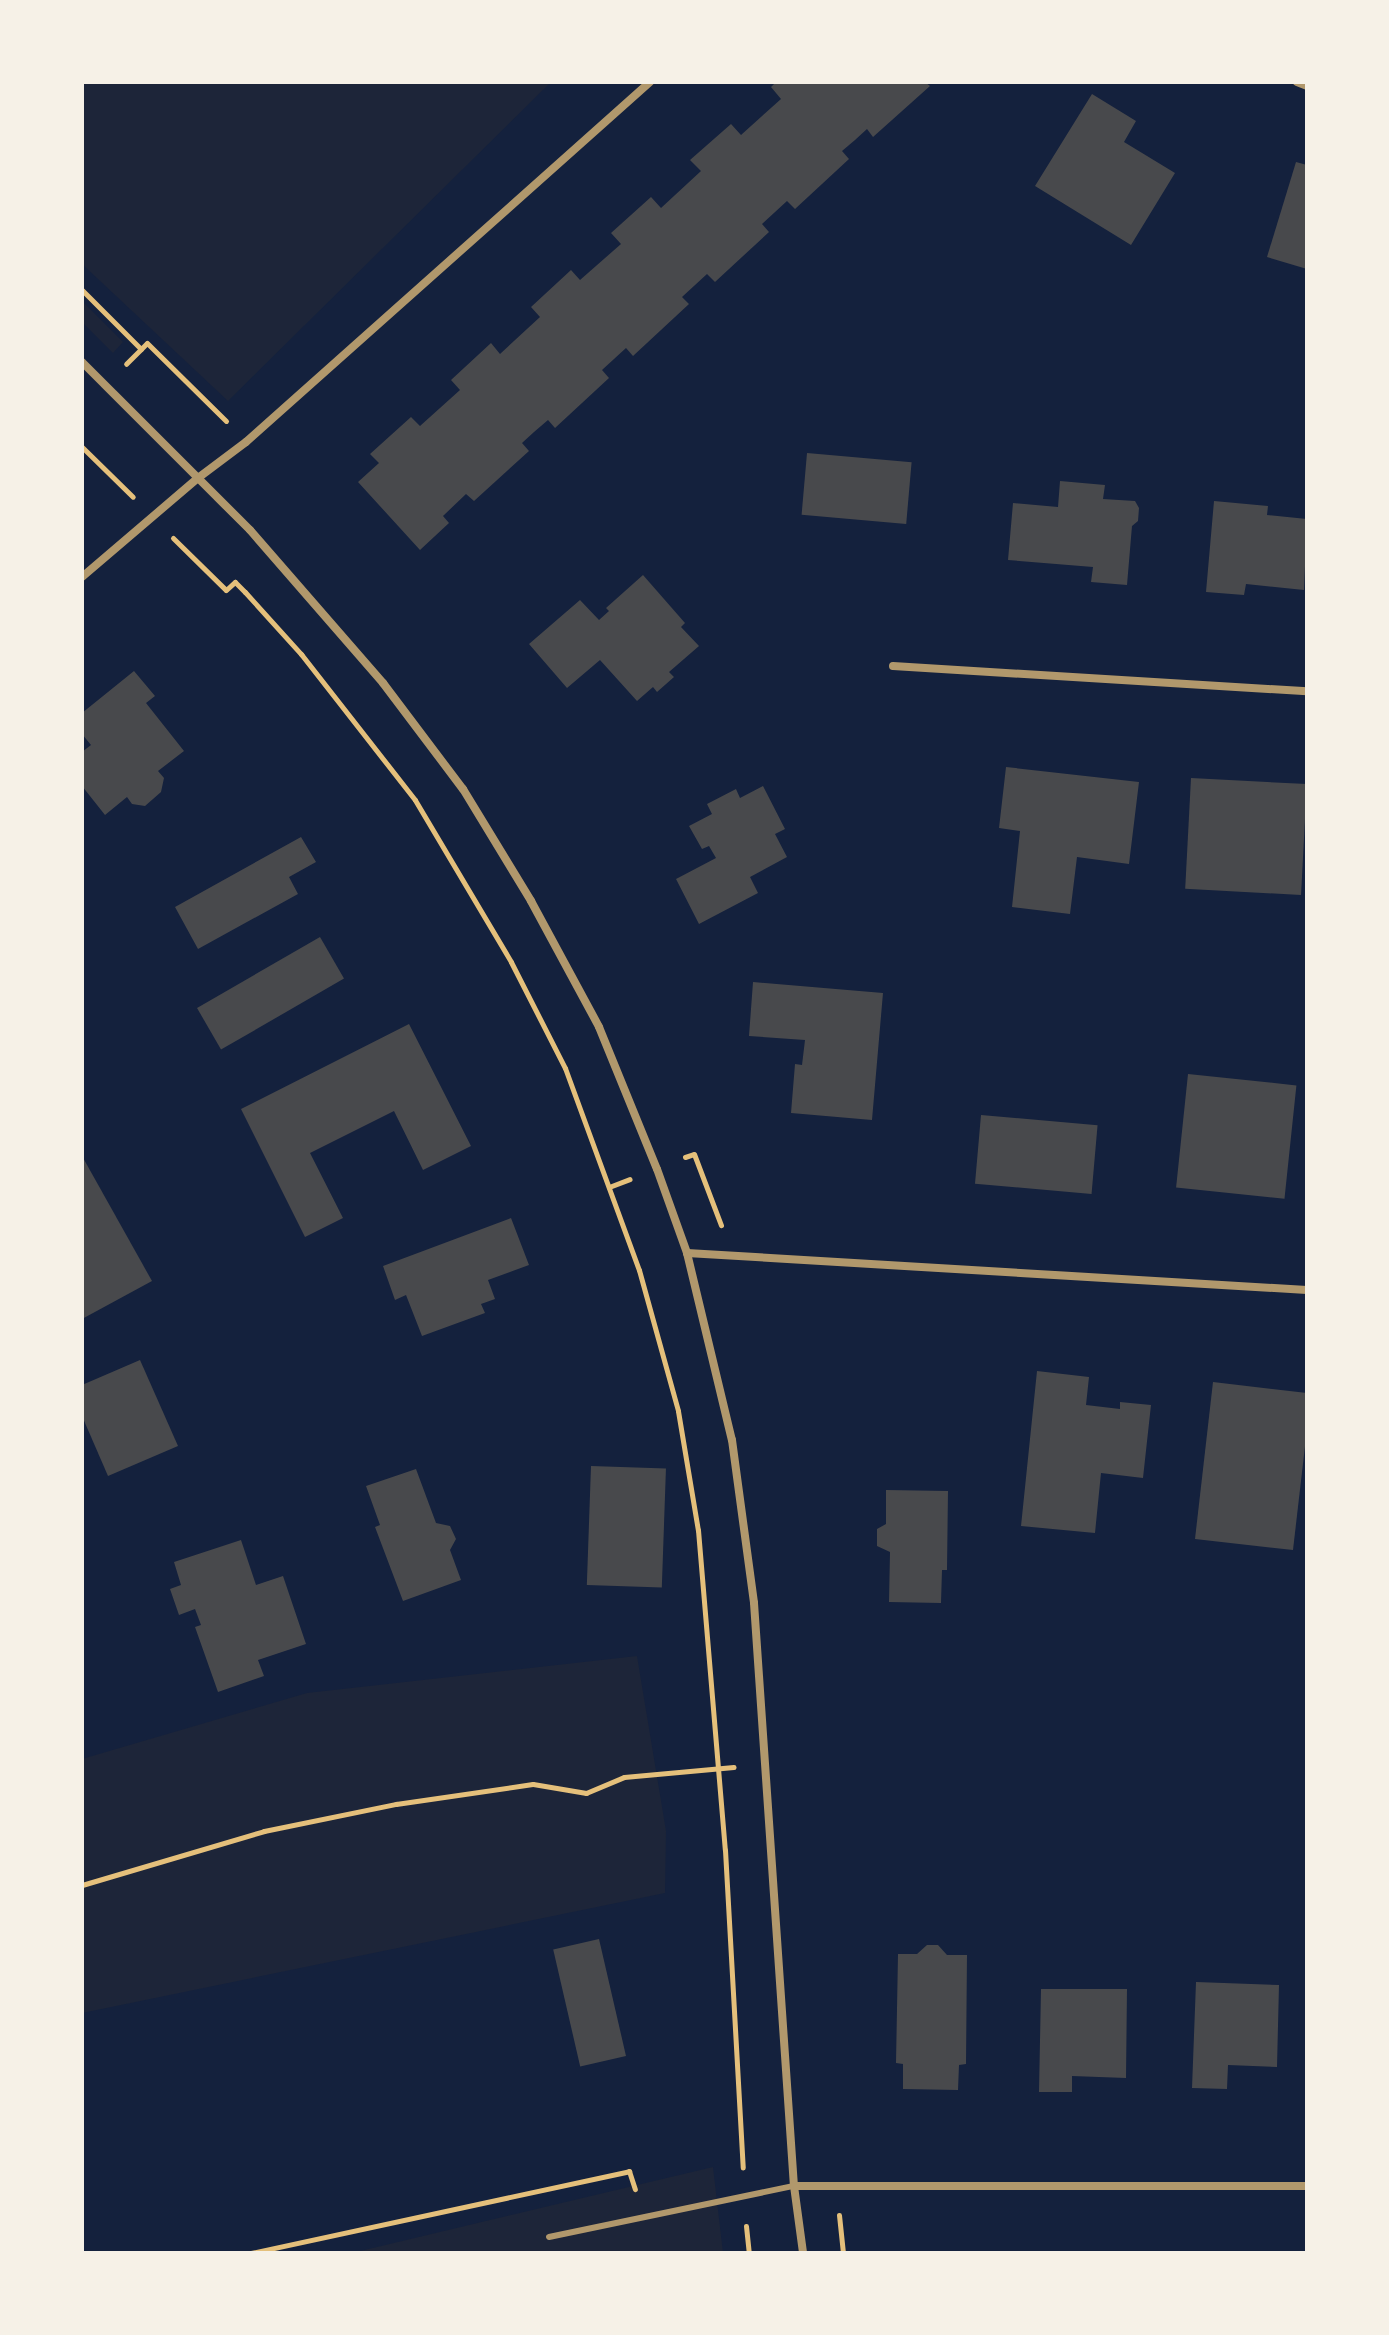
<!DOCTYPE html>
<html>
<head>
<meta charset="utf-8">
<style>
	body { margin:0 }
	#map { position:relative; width:1389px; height:2335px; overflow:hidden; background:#14213d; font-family:Mulish,sans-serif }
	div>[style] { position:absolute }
	.green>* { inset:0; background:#1d2539 }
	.building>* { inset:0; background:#48494c; transform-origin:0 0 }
	.path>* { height:5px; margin:-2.5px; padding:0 2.5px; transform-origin:2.5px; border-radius:2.5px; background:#e5c07b }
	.service>* { height:6px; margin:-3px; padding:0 3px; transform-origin:3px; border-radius:3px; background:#b1986c }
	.minor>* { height:8px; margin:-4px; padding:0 4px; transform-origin:4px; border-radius:4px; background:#b1986c }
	span { translate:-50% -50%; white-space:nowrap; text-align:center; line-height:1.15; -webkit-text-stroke:6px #f6f1e7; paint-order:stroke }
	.frame { position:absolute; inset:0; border:84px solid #f6f1e7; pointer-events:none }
</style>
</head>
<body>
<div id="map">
	<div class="green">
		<i style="clip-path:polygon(82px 82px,551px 82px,228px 401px,82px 264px)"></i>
		<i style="clip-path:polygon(82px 301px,123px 342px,113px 353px,82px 322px)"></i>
		<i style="clip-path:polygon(637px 1656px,666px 1831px,665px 1893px,82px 2013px,82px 1759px,307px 1693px)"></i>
		<i style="clip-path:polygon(713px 2167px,723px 2253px,352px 2253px)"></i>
	</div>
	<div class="building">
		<i style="clip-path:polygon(776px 82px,925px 82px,930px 86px,873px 137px,867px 129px,855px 140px,842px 151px,849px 159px,795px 209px,787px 201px,762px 224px,769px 232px,715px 282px,707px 274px,682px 297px,689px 304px,633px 356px,626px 348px,602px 370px,609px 378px,555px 428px,548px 420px,534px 432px,522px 443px,529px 451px,474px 501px,466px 494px,443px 516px,449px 523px,420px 550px,358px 482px,379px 463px,370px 454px,411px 417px,420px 426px,460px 390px,451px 380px,491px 343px,500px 354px,540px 317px,531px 307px,571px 270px,580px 280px,621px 244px,611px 233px,651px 197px,661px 208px,701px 171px,690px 160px,731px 124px,741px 135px,781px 99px,771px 87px)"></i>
		<i style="clip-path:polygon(1092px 94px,1136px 121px,1124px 142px,1175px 173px,1131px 245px,1035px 186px)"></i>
		<i style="clip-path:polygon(1296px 162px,1307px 165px,1307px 269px,1267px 257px)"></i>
		<i style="left:807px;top:453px;width:105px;height:62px;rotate:5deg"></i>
		<i style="clip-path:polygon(1060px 481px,1105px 485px,1103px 499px,1135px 501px,1139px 508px,1138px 521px,1132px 526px,1127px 585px,1091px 582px,1093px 567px,1008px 560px,1013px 503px,1058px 507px)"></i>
		<i style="clip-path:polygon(1214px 501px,1268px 506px,1267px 515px,1307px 519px,1304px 590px,1246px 584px,1244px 595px,1206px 592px)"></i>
		<i style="clip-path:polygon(643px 575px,685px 623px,681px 627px,699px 646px,669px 672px,674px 677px,657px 692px,653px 687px,637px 701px,600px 660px,567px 688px,529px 644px,580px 600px,599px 620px,609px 611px,606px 608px)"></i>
		<i style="clip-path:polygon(134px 671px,155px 696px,146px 703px,184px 751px,158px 771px,164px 778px,161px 792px,145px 806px,132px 804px,127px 797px,105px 815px,82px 786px,82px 752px,91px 745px,82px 734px,82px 713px)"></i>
		<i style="clip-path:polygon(1006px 767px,1139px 782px,1129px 864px,1077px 857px,1070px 914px,1012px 907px,1020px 831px,999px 828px)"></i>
		<i style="left:1191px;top:778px;width:116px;height:111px;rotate:3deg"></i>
		<i style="clip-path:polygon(763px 786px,785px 829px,775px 834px,787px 857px,750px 877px,758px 893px,699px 924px,676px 879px,716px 858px,709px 846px,702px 849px,689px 826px,712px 814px,707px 804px,736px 789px,740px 798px)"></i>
		<i style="clip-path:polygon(301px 837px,316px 862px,289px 877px,298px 894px,198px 949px,175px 907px)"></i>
		<i style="left:320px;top:937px;width:48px;height:142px;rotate:60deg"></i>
		<i style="clip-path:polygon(753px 982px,883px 993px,872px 1120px,791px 1113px,795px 1064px,802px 1065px,805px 1040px,749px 1036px)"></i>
		<i style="clip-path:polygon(409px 1024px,471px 1146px,423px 1170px,394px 1111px,310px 1153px,343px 1218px,305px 1237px,241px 1109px)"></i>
		<i style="left:1188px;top:1074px;width:109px;height:114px;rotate:6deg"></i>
		<i style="left:981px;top:1115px;width:117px;height:69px;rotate:5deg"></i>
		<i style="clip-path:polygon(82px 1156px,152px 1281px,82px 1319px)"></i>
		<i style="clip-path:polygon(511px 1218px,529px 1265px,488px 1280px,495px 1299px,481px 1304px,485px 1313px,422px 1336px,406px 1295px,395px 1300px,383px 1266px)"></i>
		<i style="clip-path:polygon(140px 1360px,178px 1446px,108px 1476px,82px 1416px,82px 1385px)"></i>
		<i style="clip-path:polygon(1037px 1371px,1089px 1377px,1086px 1405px,1120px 1409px,1120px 1402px,1151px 1405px,1143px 1478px,1101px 1473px,1095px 1533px,1021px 1526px)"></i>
		<i style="clip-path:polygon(1213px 1382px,1307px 1393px,1307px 1429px,1293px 1550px,1195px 1539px)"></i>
		<i style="left:591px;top:1466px;width:75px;height:119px;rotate:2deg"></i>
		<i style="clip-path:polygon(416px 1469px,436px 1523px,450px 1526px,456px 1539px,450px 1550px,461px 1580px,403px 1601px,375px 1527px,380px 1525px,366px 1486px)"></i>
		<i style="clip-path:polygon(886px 1490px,948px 1491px,947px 1570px,942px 1570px,941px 1603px,889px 1602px,890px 1552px,877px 1546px,877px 1529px,886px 1524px)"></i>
		<i style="clip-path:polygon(241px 1540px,256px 1585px,283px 1576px,306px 1644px,258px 1660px,264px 1676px,218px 1692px,195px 1627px,201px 1625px,195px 1609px,179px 1615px,170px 1589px,181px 1585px,174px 1562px)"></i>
		<i style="left:599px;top:1939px;width:120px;height:47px;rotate:77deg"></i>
		<i style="clip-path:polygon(927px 1945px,938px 1945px,947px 1955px,967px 1955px,966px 2064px,959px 2065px,958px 2090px,903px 2089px,903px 2064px,896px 2063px,898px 1954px,917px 1954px)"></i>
		<i style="clip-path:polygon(1196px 1982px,1279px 1985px,1277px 2067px,1228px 2065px,1227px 2089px,1192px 2088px)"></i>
		<i style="clip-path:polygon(1041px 1989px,1127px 1989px,1126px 2078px,1072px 2076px,1072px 2092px,1039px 2092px)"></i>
	</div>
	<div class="path">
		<i style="left:82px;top:290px;width:83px;rotate:45deg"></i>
		<i style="left:141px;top:349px;width:21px;rotate:135deg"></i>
		<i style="left:141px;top:349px;width:8px;rotate:-45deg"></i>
		<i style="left:147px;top:343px;width:111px;rotate:44.6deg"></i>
		<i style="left:82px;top:447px;width:71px;rotate:44.4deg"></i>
		<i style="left:173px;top:538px;width:74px;rotate:44.5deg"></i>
		<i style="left:226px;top:590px;width:12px;rotate:-42deg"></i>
		<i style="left:235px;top:582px;width:14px;rotate:45deg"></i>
		<i style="left:245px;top:592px;width:84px;rotate:47.9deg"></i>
		<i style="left:301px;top:654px;width:185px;rotate:52deg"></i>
		<i style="left:415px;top:800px;width:188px;rotate:59.3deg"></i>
		<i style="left:511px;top:962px;width:119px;rotate:63deg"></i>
		<i style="left:565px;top:1068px;width:215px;rotate:69.9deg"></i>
		<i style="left:639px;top:1270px;width:146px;rotate:74.5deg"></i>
		<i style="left:678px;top:1411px;width:121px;rotate:80.5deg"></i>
		<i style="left:698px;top:1530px;width:321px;rotate:85.2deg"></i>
		<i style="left:725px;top:1850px;width:318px;rotate:86.8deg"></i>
		<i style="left:685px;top:1157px;width:9px;rotate:-18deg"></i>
		<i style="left:694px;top:1154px;width:76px;rotate:69.2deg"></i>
		<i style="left:609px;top:1187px;width:22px;rotate:-21deg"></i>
		<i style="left:82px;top:1885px;width:190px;rotate:-16.5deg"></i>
		<i style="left:264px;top:1831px;width:135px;rotate:-11.6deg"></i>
		<i style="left:396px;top:1804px;width:138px;rotate:-8.3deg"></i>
		<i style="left:533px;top:1784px;width:54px;rotate:9.6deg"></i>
		<i style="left:586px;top:1793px;width:41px;rotate:-22.8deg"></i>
		<i style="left:624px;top:1777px;width:110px;rotate:-5.2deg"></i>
		<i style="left:839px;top:2215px;width:38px;rotate:84deg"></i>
		<i style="left:746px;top:2226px;width:27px;rotate:84deg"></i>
		<i style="left:251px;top:2253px;width:387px;rotate:-12.2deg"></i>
		<i style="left:629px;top:2171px;width:19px;rotate:72deg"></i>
	</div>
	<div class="service">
		<i style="left:549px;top:2237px;width:250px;rotate:-11.8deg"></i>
	</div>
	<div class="minor">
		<i style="left:1297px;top:82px;width:11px;rotate:22deg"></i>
		<i style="left:82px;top:362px;width:238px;rotate:45deg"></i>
		<i style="left:250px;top:530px;width:203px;rotate:49deg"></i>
		<i style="left:383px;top:683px;width:133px;rotate:53deg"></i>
		<i style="left:463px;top:789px;width:131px;rotate:58.7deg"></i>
		<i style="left:531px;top:901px;width:143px;rotate:61.6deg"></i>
		<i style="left:599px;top:1027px;width:153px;rotate:67.8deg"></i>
		<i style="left:657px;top:1169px;width:89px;rotate:70.3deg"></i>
		<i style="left:687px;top:1253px;width:192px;rotate:76.5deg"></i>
		<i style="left:732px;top:1440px;width:164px;rotate:82.3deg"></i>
		<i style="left:754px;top:1603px;width:584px;rotate:86.08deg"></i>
		<i style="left:794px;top:2186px;width:68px;rotate:82.3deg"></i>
		<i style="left:82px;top:577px;width:153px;rotate:-40.5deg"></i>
		<i style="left:198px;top:478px;width:60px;rotate:-36.9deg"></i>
		<i style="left:246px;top:442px;width:541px;rotate:-41.7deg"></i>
		<i style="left:893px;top:666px;width:415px;rotate:3.5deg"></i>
		<i style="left:687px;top:1253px;width:621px;rotate:3.42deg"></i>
		<i style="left:794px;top:2186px;width:513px"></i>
	</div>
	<div class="frame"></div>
</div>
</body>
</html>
